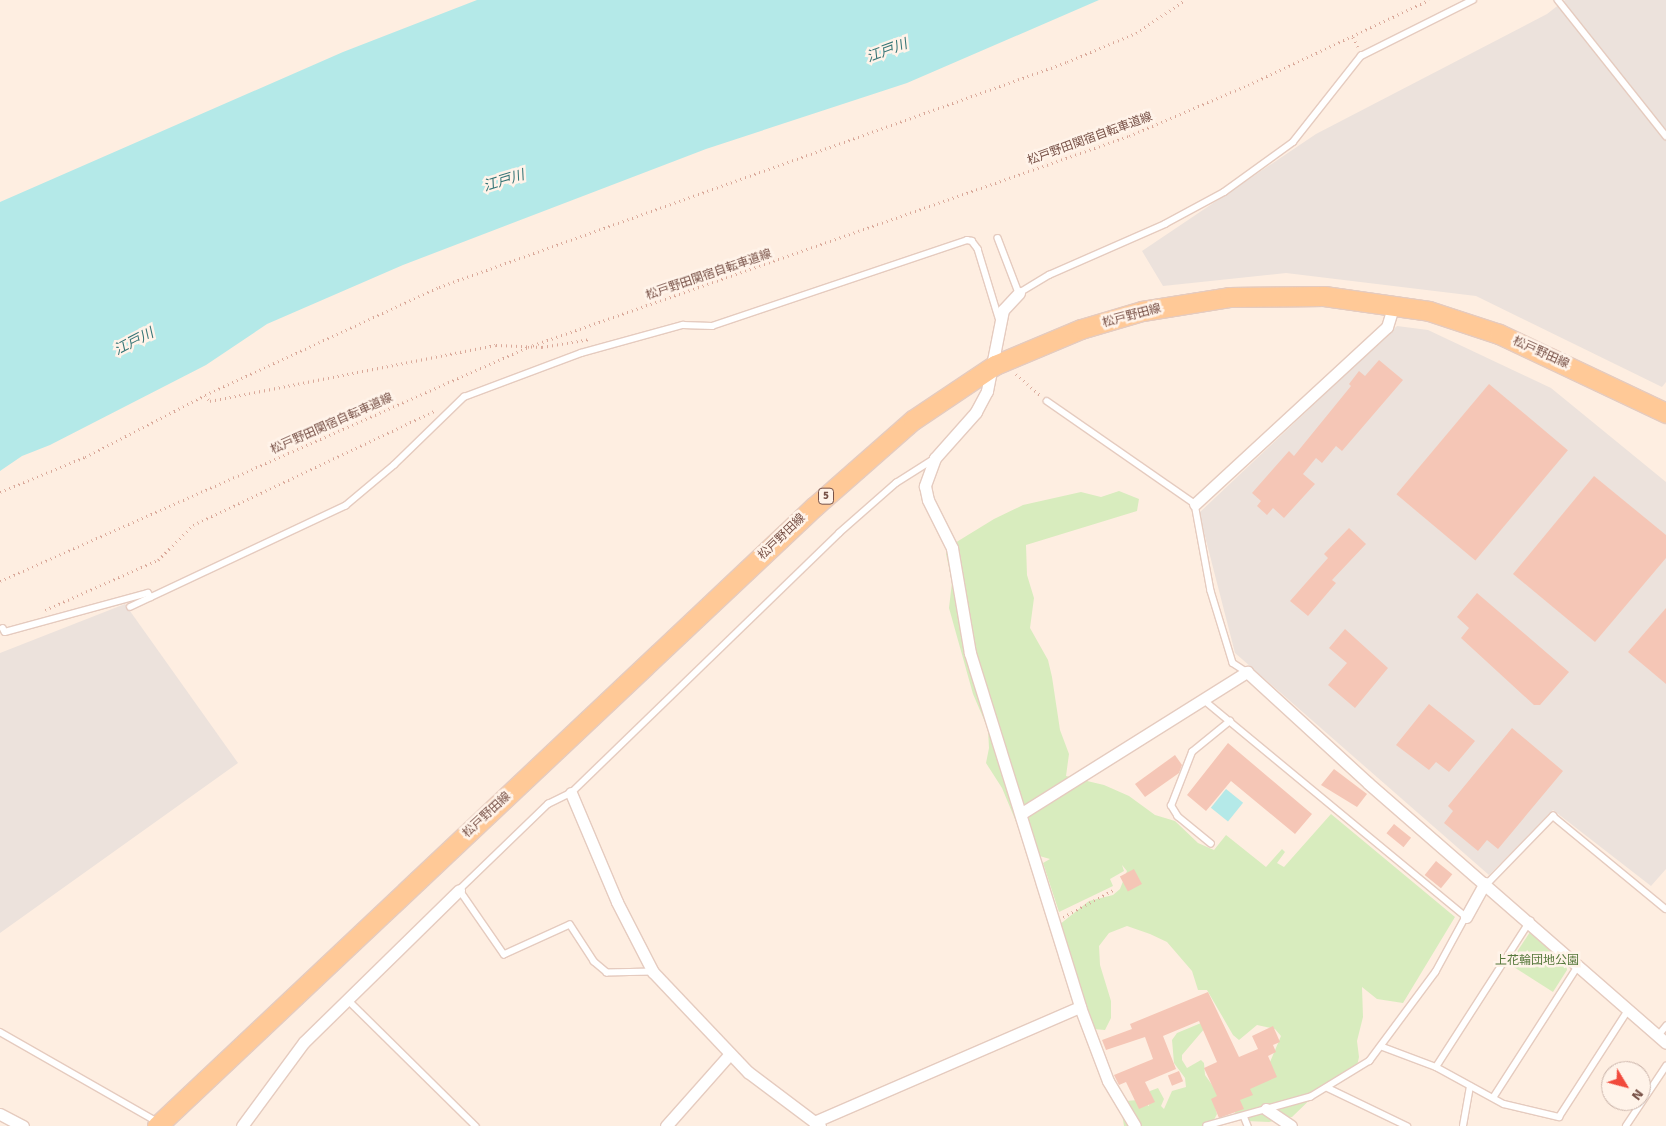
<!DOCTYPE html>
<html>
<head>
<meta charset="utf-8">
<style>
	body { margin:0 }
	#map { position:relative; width:1666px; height:1126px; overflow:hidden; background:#feeee1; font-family:Signika,"Noto Sans JP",sans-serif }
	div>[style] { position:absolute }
	.industrial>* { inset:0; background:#ece2dc }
	.green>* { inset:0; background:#d8ecbe }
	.water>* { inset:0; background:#b4e9e8; transform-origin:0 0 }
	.building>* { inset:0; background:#f5c6b6; transform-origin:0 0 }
	.path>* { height:2.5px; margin-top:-1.25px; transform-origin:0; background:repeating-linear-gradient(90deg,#daa99a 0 1px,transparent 0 5px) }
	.roads { filter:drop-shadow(1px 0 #e5cbbf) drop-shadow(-1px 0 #e5cbbf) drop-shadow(0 1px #e5cbbf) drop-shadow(0 -1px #e5cbbf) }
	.service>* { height:5.5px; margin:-2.75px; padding:0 2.75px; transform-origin:2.75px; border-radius:2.75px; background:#fff }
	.minor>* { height:11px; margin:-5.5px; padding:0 5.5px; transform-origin:5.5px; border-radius:5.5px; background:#fff }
	.primary>* { height:19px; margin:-9.5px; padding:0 9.5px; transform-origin:9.5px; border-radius:9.5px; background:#ffc997 }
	span { translate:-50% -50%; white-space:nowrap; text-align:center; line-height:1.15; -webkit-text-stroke:5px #fff3e9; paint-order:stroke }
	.shield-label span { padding:1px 4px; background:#fff3e9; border:1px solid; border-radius:4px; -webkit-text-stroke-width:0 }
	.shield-label { font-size:11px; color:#775046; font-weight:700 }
	.street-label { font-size:12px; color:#775046 }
	.park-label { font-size:12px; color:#56783b }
	.water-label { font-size:14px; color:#367576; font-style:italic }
	.north { position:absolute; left:1601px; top:1061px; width:50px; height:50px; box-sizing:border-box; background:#fff3e9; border:1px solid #c9b2a8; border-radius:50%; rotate:127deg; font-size:14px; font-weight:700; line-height:20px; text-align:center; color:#775046 }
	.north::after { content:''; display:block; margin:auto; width:18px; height:22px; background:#f14a3c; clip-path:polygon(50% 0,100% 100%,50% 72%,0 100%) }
</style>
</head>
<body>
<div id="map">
	<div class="industrial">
		<i style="clip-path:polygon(1565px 0,1666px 0,1666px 382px,1662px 387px,1476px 296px,1286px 273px,1163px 286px,1142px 251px,1316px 134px,1547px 14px)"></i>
		<i style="clip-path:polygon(1397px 326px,1428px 330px,1551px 388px,1666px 482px,1666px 869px,1651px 886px,1553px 810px,1489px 875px,1235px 653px,1199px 513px)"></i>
		<i style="clip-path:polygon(125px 604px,238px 763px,0 933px,0 653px)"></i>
	</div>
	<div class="green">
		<i style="clip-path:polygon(1119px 491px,1139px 499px,1137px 511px,1026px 545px,1027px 575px,1034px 598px,1030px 628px,1048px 660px,1052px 677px,1060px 730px,1069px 754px,1066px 776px,1104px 785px,1129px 796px,1155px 815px,1175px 821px,1198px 843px,1214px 850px,1226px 835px,1266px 867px,1282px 849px,1285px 852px,1277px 863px,1284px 867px,1331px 814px,1455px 917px,1403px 1003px,1377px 999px,1362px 987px,1363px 1017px,1357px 1041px,1359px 1057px,1356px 1071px,1321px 1089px,1292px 1117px,1269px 1122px,1246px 1121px,1235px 1113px,1236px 1103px,1267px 1069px,1281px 1036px,1275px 1029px,1257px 1025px,1239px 1040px,1233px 1035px,1207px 990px,1198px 990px,1192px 971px,1167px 942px,1150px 934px,1127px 926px,1109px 933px,1099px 946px,1100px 965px,1111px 1001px,1111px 1018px,1105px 1030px,1093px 1029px,1059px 925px,1089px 901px,1113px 895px,1120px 889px,1127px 871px,1122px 865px,1124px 871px,1110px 879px,1113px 886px,1059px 912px,1043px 863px,1050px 859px,1029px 853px,1002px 788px,986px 763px,989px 748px,988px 729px,973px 694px,949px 608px,952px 582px,946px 554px,950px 546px,994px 519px,1023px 505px,1081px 492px,1101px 497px)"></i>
		<i style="clip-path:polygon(1530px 932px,1566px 962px,1567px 970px,1553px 992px,1509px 964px)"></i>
		<i style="clip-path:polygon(1201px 1023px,1205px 1028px,1182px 1055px,1182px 1060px,1187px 1068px,1201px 1060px,1204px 1063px,1205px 1075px,1220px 1096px,1213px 1101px,1217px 1114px,1213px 1122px,1209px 1126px,1124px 1126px,1121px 1108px,1126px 1101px,1138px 1100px,1149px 1106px,1150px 1091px,1158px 1088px,1164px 1099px,1161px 1106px,1164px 1109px,1172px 1091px,1186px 1087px,1185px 1078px,1174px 1063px,1172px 1040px,1177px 1033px)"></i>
	</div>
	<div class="water">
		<i style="clip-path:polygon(477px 0,1099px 0,907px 83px,706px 149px,403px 265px,267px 324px,206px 365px,50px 445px,22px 456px,0 471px,0 202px,343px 52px)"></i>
		<i style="left:1226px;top:789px;width:22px;height:24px;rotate:39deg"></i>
	</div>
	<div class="building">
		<i style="clip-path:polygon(1379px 360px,1403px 380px,1342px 451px,1336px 446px,1322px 463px,1316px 458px,1303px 474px,1315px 484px,1284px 518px,1273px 508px,1267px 515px,1257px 506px,1261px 501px,1252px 493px,1289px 451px,1294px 456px,1351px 386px,1349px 384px,1359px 371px,1365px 376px)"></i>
		<i style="left:1489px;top:384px;width:103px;height:144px;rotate:40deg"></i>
		<i style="clip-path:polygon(1594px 476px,1666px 535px,1666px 558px,1595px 642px,1513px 574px)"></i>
		<i style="clip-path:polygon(1349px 528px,1366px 544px,1332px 580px,1336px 583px,1308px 616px,1290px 601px,1328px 558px,1324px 554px)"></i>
		<i style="clip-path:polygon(1477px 593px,1569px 672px,1540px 705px,1534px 705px,1461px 638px,1469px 628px,1457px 617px)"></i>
		<i style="clip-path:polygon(1666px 608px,1666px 684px,1628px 652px)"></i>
		<i style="clip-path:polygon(1345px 629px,1388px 668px,1355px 708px,1328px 685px,1347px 663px,1329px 648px)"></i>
		<i style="clip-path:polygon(1429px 704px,1475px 741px,1449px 772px,1436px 762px,1429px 770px,1396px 745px)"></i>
		<i style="clip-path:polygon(1512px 728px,1563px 771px,1498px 849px,1487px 840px,1478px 851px,1444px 823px,1453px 811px,1448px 806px)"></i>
		<i style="clip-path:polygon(1228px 743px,1312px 814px,1295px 834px,1231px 781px,1206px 811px,1187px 795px)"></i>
		<i style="clip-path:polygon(1175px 755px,1182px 765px,1179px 773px,1145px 797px,1135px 784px)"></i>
		<i style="clip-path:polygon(1334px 769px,1367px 794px,1357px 807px,1321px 785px)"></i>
		<i style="left:1394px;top:824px;width:22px;height:12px;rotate:39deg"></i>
		<i style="left:1436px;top:861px;width:21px;height:18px;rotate:39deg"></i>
		<i style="left:1134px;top:869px;width:17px;height:16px;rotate:62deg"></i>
		<i style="clip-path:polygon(1208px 992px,1239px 1057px,1258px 1049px,1252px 1036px,1273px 1026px,1280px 1042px,1273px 1045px,1276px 1052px,1268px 1056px,1277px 1077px,1250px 1089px,1253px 1095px,1240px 1100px,1244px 1109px,1219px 1118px,1211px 1099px,1217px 1096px,1204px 1068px,1217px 1062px,1199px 1021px,1163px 1036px,1176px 1069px,1145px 1082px,1155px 1102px,1139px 1109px,1126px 1082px,1119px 1085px,1114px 1075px,1153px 1059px,1145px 1037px,1106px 1050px,1102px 1040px,1132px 1029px,1130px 1024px)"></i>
		<i style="left:1179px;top:1071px;width:11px;height:12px;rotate:68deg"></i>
	</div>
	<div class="path">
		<i style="left:1353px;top:37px;width:11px;rotate:63deg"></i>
		<i style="left:1016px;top:374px;width:32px;rotate:41deg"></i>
		<i style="left:205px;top:395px;width:8px;rotate:50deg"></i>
		<i style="left:210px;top:401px;width:291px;rotate:-11.1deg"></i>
		<i style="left:496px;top:345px;width:46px;rotate:2.5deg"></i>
		<i style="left:542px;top:347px;width:49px;rotate:-9.5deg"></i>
		<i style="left:0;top:492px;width:92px;rotate:-22.4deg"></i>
		<i style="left:85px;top:457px;width:135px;rotate:-27.3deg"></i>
		<i style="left:205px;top:395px;width:258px;rotate:-24.8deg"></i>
		<i style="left:439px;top:287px;width:667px;rotate:-19.71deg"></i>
		<i style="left:1067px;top:62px;width:75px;rotate:-22.8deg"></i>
		<i style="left:1136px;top:33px;width:59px;rotate:-34deg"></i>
		<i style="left:0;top:581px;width:578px;rotate:-23.9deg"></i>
		<i style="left:528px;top:347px;width:637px;rotate:-19.35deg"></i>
		<i style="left:1129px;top:136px;width:129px;rotate:-23.2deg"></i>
		<i style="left:1248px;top:85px;width:200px;rotate:-25.2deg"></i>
		<i style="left:45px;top:610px;width:124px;rotate:-23.9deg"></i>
		<i style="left:158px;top:560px;width:49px;rotate:-45deg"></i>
		<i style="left:193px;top:525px;width:267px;rotate:-25.3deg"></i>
		<i style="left:1063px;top:917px;width:59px;rotate:-28.3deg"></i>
	</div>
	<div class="roads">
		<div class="service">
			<i style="left:1558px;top:0;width:174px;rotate:51.5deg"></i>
			<i style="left:998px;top:238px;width:59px;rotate:69.1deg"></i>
			<i style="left:1019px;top:293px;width:35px;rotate:-31deg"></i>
			<i style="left:1049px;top:275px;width:127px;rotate:-23.7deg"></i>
			<i style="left:1165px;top:224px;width:67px;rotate:-28.5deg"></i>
			<i style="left:1224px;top:192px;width:85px;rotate:-35.9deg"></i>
			<i style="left:1293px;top:142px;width:110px;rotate:-51.7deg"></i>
			<i style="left:1361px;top:56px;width:125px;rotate:-26.6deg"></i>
			<i style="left:1047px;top:401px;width:180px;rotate:34.8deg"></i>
			<i style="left:1195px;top:504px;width:88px;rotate:79.6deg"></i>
			<i style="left:1211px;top:591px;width:75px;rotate:73deg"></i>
			<i style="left:1233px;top:663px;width:17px;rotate:33deg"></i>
			<i style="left:130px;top:607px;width:238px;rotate:-25.2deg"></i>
			<i style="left:345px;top:506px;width:64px;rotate:-39.9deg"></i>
			<i style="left:394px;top:465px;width:98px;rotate:-44.2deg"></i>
			<i style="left:464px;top:397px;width:125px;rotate:-20.6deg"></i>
			<i style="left:581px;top:353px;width:106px;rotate:-15.4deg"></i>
			<i style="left:683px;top:325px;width:29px;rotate:2deg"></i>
			<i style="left:712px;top:326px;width:269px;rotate:-18.6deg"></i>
			<i style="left:967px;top:240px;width:5px;rotate:11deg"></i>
			<i style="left:972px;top:241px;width:10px;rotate:53deg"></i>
			<i style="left:978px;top:249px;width:72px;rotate:73.1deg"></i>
			<i style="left:3px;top:628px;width:4px;rotate:63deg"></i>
			<i style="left:5px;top:632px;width:148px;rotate:-15.3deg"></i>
			<i style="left:148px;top:593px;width:5px;rotate:53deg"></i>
			<i style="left:1204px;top:700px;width:340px;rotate:39.6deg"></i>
			<i style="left:1466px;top:917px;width:63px;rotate:118.6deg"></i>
			<i style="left:1436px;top:972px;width:111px;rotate:126.6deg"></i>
			<i style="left:1370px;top:1061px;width:69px;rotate:148.6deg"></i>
			<i style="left:1311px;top:1097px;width:108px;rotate:164.4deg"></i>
			<i style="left:1211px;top:844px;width:43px;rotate:-140.7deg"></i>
			<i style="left:1178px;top:817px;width:13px;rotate:-122deg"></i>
			<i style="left:1171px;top:806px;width:58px;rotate:-68.7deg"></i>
			<i style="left:1192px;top:752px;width:49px;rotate:-39.2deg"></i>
			<i style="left:1487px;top:884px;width:95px;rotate:-45.9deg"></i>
			<i style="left:1553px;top:816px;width:146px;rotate:39.5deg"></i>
			<i style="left:653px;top:972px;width:46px;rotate:178.8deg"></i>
			<i style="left:607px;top:973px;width:17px;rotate:-140deg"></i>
			<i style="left:594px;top:962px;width:44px;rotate:-123deg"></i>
			<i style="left:570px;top:925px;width:72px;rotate:155.6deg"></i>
			<i style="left:504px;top:955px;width:79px;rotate:-124.7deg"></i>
			<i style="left:459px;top:890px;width:124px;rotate:-44deg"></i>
			<i style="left:548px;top:804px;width:25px;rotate:-26deg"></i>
			<i style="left:571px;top:793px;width:373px;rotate:-44.1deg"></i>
			<i style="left:839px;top:533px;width:76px;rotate:-41.3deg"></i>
			<i style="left:896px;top:483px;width:45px;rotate:-32.3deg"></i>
			<i style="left:347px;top:999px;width:181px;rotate:44.6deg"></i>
			<i style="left:0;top:1032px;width:182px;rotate:29.7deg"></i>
			<i style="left:1658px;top:1036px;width:13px;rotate:-51deg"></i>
			<i style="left:1383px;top:1047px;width:57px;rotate:20.7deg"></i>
			<i style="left:1436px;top:1067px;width:77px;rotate:28.6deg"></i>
			<i style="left:1504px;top:1104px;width:57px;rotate:13.3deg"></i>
			<i style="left:1559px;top:1117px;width:129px;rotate:-57.1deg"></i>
			<i style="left:1436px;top:1067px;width:174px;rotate:-57.2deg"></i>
			<i style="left:1328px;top:1088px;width:88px;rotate:25.7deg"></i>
			<i style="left:1493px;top:1098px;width:157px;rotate:-57.2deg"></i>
			<i style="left:1244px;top:1116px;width:11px;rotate:68deg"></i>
			<i style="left:1463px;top:1126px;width:40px;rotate:-80deg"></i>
			<i style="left:1626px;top:1126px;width:72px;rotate:-56.3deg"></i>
		</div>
		<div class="minor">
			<i style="left:1019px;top:293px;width:23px;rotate:133deg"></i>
			<i style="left:1003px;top:310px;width:83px;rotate:101.2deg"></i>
			<i style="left:987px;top:391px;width:24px;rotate:118deg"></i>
			<i style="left:976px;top:412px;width:62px;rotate:131.7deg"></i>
			<i style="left:935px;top:458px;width:30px;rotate:110deg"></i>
			<i style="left:925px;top:486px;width:14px;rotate:78deg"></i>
			<i style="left:928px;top:500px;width:54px;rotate:63.4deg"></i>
			<i style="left:952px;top:548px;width:107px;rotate:80.3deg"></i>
			<i style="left:970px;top:653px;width:371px;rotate:72.7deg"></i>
			<i style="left:1080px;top:1007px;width:79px;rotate:69.3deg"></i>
			<i style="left:1108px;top:1081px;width:52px;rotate:59deg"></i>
			<i style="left:1195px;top:504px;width:261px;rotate:-42.7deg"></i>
			<i style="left:1387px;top:327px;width:24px;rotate:-73deg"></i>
			<i style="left:571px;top:793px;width:118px;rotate:67.1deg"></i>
			<i style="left:617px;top:902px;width:79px;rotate:62.8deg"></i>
			<i style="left:653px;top:972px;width:138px;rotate:46.5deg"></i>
			<i style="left:748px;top:1072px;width:90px;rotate:36.9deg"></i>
			<i style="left:1022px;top:813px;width:266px;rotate:-32.1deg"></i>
			<i style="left:1247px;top:672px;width:164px;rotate:42.5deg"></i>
			<i style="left:1368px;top:783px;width:395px;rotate:41.1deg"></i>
			<i style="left:1466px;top:917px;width:39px;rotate:-61deg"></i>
			<i style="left:1266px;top:1109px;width:30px;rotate:34deg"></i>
			<i style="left:0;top:1114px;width:26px;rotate:28deg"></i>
			<i style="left:814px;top:1122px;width:290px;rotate:-23.4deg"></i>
			<i style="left:242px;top:1126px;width:104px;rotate:-53.6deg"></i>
			<i style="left:304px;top:1042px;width:217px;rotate:-44.4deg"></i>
			<i style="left:666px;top:1126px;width:96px;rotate:-48.4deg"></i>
		</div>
		<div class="primary">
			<i style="left:157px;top:1126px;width:904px;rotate:-43.3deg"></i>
			<i style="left:815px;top:506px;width:130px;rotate:-41.3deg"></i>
			<i style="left:913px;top:420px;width:99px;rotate:-33.9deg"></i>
			<i style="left:995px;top:365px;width:93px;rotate:-22.7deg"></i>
			<i style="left:1081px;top:329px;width:64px;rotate:-16.4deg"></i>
			<i style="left:1142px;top:311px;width:88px;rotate:-9.1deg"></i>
			<i style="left:1229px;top:297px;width:95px;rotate:-0.6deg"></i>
			<i style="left:1324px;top:296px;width:106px;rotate:8.1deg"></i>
			<i style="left:1429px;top:311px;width:74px;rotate:18.2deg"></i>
			<i style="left:1499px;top:334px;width:185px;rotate:25.3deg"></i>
		</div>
	</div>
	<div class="shield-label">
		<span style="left:826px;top:496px">5</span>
	</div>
	<div class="street-label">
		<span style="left:1090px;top:139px;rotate:-20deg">松戸野田関宿自転車道線</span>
		<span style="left:709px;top:275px;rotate:-19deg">松戸野田関宿自転車道線</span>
		<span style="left:1132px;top:316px;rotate:-15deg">松戸野田線</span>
		<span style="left:1541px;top:353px;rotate:24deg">松戸野田線</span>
		<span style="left:332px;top:424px;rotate:-24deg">松戸野田関宿自転車道線</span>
		<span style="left:782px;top:537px;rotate:-44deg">松戸野田線</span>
		<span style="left:487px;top:815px;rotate:-43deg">松戸野田線</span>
	</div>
	<div class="park-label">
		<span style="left:1537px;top:961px">上花輪団地公園</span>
	</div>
	<div class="water-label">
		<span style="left:887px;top:51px;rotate:-20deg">江戸川</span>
		<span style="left:504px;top:181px;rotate:-17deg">江戸川</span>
		<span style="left:134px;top:342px;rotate:-27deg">江戸川</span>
	</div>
	<div class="north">N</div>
</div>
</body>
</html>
